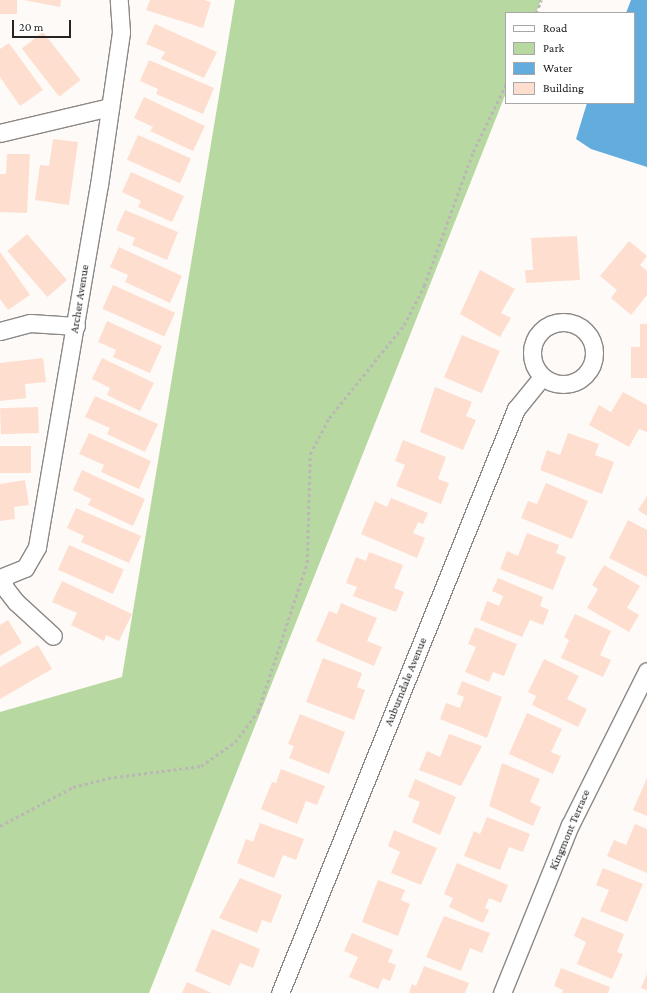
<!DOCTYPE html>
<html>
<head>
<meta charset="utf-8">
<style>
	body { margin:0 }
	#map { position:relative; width:647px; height:993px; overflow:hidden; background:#fefaf8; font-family:"Crimson Pro",serif }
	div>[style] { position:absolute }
	.green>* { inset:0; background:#b7d8a0 }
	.water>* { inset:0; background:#62addd }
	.building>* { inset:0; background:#fedfcf; transform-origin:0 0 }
	.path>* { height:2.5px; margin-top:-1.25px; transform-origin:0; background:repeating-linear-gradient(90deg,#bab7b5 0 3px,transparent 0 6px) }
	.roads { filter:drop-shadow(1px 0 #8b8886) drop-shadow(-1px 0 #8b8886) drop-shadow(0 1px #8b8886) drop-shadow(0 -1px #8b8886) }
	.minor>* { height:17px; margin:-8.5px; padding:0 8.5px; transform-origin:8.5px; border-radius:8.5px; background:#fff }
	.minor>.ring { margin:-8.5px; padding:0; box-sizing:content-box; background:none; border:17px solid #fff; border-radius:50% }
	span { translate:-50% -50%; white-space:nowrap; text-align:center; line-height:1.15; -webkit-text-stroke:3.5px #fff; paint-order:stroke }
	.street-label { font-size:12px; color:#252423 }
	.legend { position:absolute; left:505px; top:12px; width:130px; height:92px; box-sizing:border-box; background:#fff; border:1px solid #a8a7a7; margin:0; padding:5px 7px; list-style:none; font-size:12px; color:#252423 }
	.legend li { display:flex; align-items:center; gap:8px; height:20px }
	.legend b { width:20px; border:1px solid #a8a7a7 }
	.scale { position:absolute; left:12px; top:20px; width:59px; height:18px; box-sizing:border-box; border:2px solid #252423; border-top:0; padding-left:5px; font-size:12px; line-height:14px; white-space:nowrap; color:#252423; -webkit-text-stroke:3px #fff; paint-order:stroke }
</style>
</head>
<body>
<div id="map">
	<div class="green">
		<i style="clip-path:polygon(235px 0,541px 0,536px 13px,506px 13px,506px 93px,149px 993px,0 993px,0 712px,122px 677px)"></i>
	</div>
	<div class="water">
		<i style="clip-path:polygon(631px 0,647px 0,647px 167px,591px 149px,576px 139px,587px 103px,634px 103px,634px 13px,626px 13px)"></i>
	</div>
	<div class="building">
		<i style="left:0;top:0;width:17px;height:14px"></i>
		<i style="clip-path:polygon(24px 0,61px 0,60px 7px)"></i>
		<i style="clip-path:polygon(150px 0,204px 0,211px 2px,203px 28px,146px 10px)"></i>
		<i style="clip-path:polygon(155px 24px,217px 52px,204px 78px,161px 59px,165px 52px,146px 44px)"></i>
		<i style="left:43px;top:32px;width:61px;height:27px;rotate:52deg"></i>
		<i style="clip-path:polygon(9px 43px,43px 90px,20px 106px,0 77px,0 49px)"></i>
		<i style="clip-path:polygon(149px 60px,214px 88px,203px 114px,156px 94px,158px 89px,140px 81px)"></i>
		<i style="clip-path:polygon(144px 97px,205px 126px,193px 151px,150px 131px,153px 127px,134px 118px)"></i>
		<i style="left:138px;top:135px;width:58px;height:27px;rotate:24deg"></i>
		<i style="clip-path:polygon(53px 139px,78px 142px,69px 205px,35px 200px,40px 165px,49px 166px)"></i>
		<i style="clip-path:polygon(7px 154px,30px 154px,27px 213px,0 212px,0 174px,6px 174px)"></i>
		<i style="clip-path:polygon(131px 172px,184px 196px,172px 222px,138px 207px,141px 201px,122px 192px)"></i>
		<i style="clip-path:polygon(125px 210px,178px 232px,167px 260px,132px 245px,135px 238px,116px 230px)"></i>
		<i style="left:27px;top:234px;width:61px;height:26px;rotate:49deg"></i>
		<i style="clip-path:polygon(577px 236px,580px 280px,526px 283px,525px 270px,533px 270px,531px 238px)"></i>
		<i style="clip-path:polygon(629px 241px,647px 256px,640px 265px,647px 271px,647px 295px,631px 315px,611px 298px,617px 290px,600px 276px)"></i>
		<i style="clip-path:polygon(119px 247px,182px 276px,170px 303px,125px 282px,128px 275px,110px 267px)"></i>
		<i style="clip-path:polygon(0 252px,30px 295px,8px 310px,0 299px)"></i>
		<i style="clip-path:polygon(480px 270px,515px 289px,501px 313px,511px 318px,500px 337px,460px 314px)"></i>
		<i style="left:113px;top:285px;width:68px;height:26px;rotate:24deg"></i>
		<i style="clip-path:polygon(107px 321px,162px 346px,150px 373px,113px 357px,116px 350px,98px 342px)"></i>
		<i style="clip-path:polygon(640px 324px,647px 324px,647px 378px,631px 378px,631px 347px,640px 347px)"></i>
		<i style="left:462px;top:335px;width:41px;height:46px;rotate:23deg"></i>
		<i style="clip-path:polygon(43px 358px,46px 382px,25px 384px,26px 398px,0 401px,0 363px)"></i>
		<i style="clip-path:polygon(102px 358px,154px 383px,140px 411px,107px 395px,110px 388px,92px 379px)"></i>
		<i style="clip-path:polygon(435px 387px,472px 402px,466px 416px,476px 420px,463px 450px,420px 432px)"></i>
		<i style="clip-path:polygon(623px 392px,647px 405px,647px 432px,639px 429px,629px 447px,589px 425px,599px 405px,611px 412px)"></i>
		<i style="clip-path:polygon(95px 396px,158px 424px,145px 452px,107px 434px,110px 428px,85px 417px)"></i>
		<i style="left:38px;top:407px;width:26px;height:38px;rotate:88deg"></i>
		<i style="clip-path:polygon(89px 433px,151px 461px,139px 489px,101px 472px,104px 465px,79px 454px)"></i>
		<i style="clip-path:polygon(568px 433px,599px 444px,595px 455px,614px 462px,602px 494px,540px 470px,547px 450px,560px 455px)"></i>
		<i style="clip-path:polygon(403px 440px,446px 457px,438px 479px,449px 483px,441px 504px,396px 486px,405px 465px,395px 461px)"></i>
		<i style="left:0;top:446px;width:31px;height:27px"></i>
		<i style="clip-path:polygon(82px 470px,145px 499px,133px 526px,88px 505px,91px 499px,73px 490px)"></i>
		<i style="clip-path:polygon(25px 480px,29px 505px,14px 507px,15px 519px,0 521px,0 484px)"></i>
		<i style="clip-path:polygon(546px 483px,588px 501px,572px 539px,521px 518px,528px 501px,537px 504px)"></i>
		<i style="clip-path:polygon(647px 496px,647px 516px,638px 510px)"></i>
		<i style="clip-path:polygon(391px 498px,428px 513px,423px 524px,418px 522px,413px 533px,425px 538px,417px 558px,361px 534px,375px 501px,387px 507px)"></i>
		<i style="clip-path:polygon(76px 508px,141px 536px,129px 563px,81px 542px,84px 536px,67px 528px)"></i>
		<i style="clip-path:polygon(628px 520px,647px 530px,647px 577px,609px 558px)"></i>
		<i style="clip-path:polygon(527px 533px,559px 545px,556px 553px,566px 557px,553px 590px,500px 569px,507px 551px,518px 556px)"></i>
		<i style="left:69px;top:545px;width:60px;height:27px;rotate:24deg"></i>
		<i style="clip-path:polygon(369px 552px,403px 565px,394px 588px,404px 592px,396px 612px,353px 596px,357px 587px,346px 583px,356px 557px,366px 561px)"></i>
		<i style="clip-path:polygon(604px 565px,640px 586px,627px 608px,639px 615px,629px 632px,587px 608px,598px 589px,592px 585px)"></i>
		<i style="clip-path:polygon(498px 578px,543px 597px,540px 606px,549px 610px,543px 625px,530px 620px,522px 637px,480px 620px,487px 601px,499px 606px,503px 596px,492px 591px)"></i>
		<i style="clip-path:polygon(62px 581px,132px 614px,119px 641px,106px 635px,104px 641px,71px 625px,77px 613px,52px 602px)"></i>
		<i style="clip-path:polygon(341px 603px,377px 618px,367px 641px,382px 647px,374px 666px,316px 641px,329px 611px,337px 614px)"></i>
		<i style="clip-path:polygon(575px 614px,611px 631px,600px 655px,611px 660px,603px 677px,561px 658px,569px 640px,564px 637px)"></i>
		<i style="clip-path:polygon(8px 620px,22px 643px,0 656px,0 625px)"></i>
		<i style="clip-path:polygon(475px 627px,517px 644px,504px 676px,493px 672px,489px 682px,465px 672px,476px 647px,468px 644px)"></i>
		<i style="clip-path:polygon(38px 645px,52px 669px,0 699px,0 667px)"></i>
		<i style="clip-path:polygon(323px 658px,362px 673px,357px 687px,365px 690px,354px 720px,306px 702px)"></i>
		<i style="clip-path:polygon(544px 659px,579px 676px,567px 699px,587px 709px,578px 727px,532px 705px,536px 696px,528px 692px)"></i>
		<i style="clip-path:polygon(462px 681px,502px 697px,487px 738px,440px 719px,446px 703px,460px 708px,464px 697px,457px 694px)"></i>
		<i style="clip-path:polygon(527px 713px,562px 729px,551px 752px,561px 756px,553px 774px,509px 754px)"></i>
		<i style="clip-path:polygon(300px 714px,345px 732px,329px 774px,289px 758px,294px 746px,288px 744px)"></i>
		<i style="clip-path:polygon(449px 734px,482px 746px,461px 786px,419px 770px,427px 751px,440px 757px)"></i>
		<i style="clip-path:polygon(502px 763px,540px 779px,530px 802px,541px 807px,533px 826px,489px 806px)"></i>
		<i style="clip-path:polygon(281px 769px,325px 786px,317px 805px,306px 801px,297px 824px,261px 809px,272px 782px,276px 783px)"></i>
		<i style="clip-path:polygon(647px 778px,647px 816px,633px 810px)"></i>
		<i style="clip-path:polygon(415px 779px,456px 797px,440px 835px,412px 822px,420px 802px,408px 797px)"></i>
		<i style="clip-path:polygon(487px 817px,530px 834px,523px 852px,509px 847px,500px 870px,464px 856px,474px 831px,480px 834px)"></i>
		<i style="clip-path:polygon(260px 823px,304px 839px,296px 860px,283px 855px,274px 878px,237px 863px,246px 839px,253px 842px)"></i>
		<i style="clip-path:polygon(635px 824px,647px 829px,647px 873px,607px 856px,614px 840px,626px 845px)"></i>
		<i style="clip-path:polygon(394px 830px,437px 848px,421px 885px,391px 873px,400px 852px,388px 846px)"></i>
		<i style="clip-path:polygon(457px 863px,508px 885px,501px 903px,489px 898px,485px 908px,489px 910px,483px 923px,449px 907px,453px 898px,444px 894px)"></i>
		<i style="clip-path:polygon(603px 868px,643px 884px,627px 922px,600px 911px,609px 890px,596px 885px)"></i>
		<i style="clip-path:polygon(240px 878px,282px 895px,271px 923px,262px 920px,257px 933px,219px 918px)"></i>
		<i style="clip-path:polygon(378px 880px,405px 890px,401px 900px,410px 904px,398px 936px,362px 922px)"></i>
		<i style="clip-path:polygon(444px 916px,490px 933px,482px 953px,470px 948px,461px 971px,426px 957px)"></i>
		<i style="clip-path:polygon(582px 917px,624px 934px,617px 952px,623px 954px,612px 979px,577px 964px,586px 942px,574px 936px)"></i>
		<i style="clip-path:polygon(212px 929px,260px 949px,253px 968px,240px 963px,230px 986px,195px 971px)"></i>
		<i style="clip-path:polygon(352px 933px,393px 950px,388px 962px,396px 965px,390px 981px,383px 978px,378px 989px,349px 977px,358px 957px,344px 951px)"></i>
		<i style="clip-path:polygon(424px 966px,469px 983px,465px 993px,409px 993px,412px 984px,416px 986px)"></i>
		<i style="clip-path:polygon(561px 968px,610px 987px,608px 993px,562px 993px,563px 990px,554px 986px)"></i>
		<i style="clip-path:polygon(647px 974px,647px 990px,641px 988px)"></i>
		<i style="clip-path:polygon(187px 982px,212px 993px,182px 993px)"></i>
	</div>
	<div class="path">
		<i style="left:536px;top:13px;width:14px;rotate:-69deg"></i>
		<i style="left:0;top:826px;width:83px;rotate:-28.1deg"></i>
		<i style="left:73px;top:787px;width:36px;rotate:-14deg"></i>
		<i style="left:108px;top:778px;width:94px;rotate:-7.4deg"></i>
		<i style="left:201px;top:766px;width:42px;rotate:-35.2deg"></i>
		<i style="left:235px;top:742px;width:39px;rotate:-53deg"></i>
		<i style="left:258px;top:711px;width:156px;rotate:-71.7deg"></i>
		<i style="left:307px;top:563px;width:109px;rotate:-88.4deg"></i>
		<i style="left:310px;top:454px;width:41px;rotate:-62.2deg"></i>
		<i style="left:329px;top:418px;width:119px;rotate:-51.1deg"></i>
		<i style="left:404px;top:325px;width:44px;rotate:-62.9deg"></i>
		<i style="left:424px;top:286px;width:143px;rotate:-69.9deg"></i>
		<i style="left:473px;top:152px;width:76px;rotate:-64.1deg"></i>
	</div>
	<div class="roads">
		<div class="minor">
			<i style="left:0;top:133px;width:113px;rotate:-13.3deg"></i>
			<i class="ring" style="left:532px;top:322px;width:45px;height:45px"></i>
			<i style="left:0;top:331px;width:31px;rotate:-15deg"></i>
			<i style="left:30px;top:323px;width:46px;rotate:3.7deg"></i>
			<i style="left:0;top:578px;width:27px;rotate:-22deg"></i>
			<i style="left:25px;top:568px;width:24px;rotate:-60deg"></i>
			<i style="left:37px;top:547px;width:367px;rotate:-80.3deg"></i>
			<i style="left:99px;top:185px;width:155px;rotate:-81.8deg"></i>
			<i style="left:121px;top:32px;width:32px;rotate:-94deg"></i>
			<i style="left:2px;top:578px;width:10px;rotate:73deg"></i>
			<i style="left:5px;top:588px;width:18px;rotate:52deg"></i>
			<i style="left:16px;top:602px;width:50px;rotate:42.6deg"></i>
			<i style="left:280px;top:993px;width:630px;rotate:-68deg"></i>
			<i style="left:516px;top:409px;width:41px;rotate:-50.9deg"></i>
			<i style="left:502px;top:993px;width:181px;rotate:-68deg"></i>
			<i style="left:570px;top:825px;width:172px;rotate:-63.4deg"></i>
		</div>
	</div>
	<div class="street-label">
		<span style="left:80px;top:299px;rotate:-81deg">Archer Avenue</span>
		<span style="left:406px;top:682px;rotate:-68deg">Auburndale Avenue</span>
		<span style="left:570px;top:830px;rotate:-67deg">Kingmont Terrace</span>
	</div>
	<ul class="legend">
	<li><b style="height:5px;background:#fff"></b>Road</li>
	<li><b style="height:11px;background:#b7d8a0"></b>Park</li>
	<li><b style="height:11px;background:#62addd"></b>Water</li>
	<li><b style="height:11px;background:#fedfcf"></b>Building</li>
	</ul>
	<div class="scale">20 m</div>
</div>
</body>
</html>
